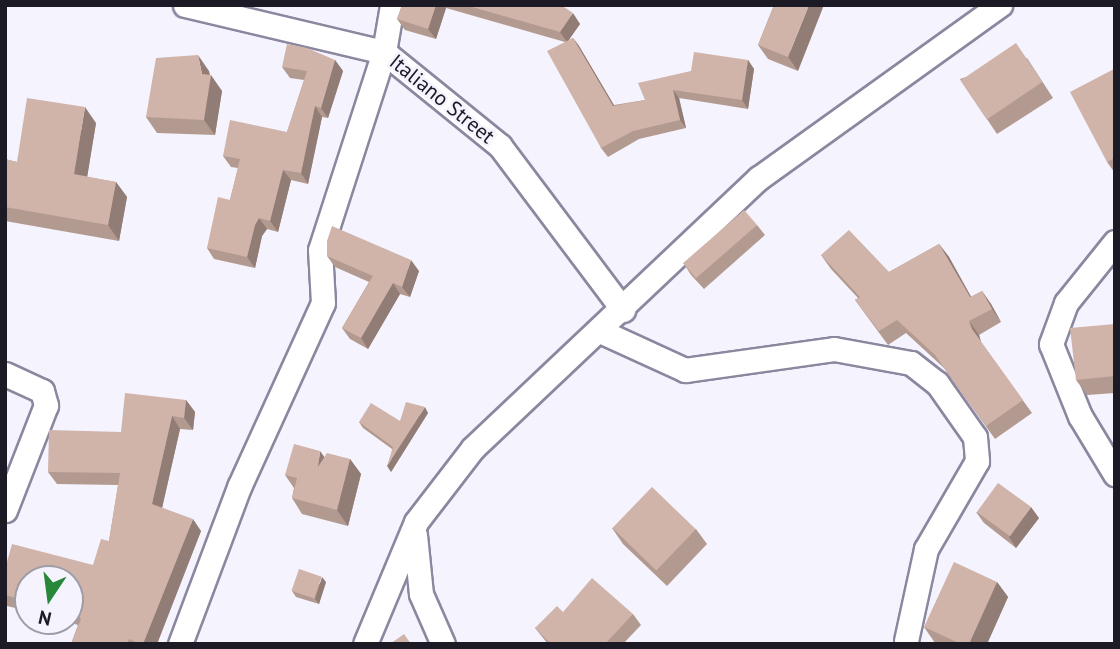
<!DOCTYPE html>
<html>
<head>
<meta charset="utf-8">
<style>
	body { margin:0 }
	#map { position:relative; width:1120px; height:649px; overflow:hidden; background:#f4f3fe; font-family:"PT Sans",sans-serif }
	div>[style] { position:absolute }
	.roads { filter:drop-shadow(2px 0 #8b879f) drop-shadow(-2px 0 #8b879f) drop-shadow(0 2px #8b879f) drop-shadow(0 -2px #8b879f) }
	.minor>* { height:23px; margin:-11.5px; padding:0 11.5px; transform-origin:11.5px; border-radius:11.5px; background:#fff }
	.wall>* { inset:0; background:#b39a91 }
	.shaded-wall>* { inset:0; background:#927d76 }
	.building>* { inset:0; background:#d0b3a9; transform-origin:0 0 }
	span { translate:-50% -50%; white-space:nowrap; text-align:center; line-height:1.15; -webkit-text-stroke:5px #f4f3fe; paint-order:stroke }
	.street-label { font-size:21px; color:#1c1a24 }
	.frame { position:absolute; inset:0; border:7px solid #1c1a24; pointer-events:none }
	.north { position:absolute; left:14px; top:565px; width:70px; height:70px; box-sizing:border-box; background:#f4f3fe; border:2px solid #9e9ca7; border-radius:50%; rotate:193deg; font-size:19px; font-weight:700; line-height:28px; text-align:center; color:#1c1a24 }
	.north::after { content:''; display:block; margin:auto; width:24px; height:32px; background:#298739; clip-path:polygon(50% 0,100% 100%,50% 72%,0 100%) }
</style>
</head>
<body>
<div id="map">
	<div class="roads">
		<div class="minor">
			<i style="left:185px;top:5px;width:204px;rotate:13.3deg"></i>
			<i style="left:384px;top:52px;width:149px;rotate:39deg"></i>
			<i style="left:500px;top:146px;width:205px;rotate:53.1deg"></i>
			<i style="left:1115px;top:242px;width:78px;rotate:128.8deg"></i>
			<i style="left:1066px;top:303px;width:44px;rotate:110.1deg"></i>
			<i style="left:1051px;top:344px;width:78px;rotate:68.1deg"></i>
			<i style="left:1080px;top:416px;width:68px;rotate:58.9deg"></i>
			<i style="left:600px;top:331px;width:94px;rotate:24.6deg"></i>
			<i style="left:685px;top:370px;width:150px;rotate:-8deg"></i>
			<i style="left:834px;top:349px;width:78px;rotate:10.3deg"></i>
			<i style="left:911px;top:363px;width:33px;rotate:38deg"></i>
			<i style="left:937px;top:383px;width:66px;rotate:54.9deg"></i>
			<i style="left:975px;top:437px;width:24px;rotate:85deg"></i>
			<i style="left:977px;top:461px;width:102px;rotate:120.1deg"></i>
			<i style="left:926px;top:549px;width:94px;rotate:102.3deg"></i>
			<i style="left:5px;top:374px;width:41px;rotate:24.7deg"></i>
			<i style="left:42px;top:391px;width:15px;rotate:74deg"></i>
			<i style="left:46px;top:405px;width:113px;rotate:111.3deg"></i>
			<i style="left:415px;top:535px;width:59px;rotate:84.2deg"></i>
			<i style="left:421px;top:594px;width:55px;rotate:66.3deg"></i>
			<i style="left:180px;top:644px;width:168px;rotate:-69.4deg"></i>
			<i style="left:239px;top:487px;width:202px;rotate:-65.5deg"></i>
			<i style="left:323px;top:303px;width:53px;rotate:-93.2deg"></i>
			<i style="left:320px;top:250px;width:208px;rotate:-72.1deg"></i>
			<i style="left:384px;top:52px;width:48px;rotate:-80.3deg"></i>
			<i style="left:365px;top:644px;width:132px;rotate:-67.3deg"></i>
			<i style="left:416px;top:522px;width:93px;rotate:-52.4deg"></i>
			<i style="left:473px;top:448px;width:393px;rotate:-43.4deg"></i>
			<i style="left:759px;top:178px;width:297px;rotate:-35.7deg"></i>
		</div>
	</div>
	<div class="wall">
		<i style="clip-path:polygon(402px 5px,561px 5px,580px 24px,569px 40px,573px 38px,579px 46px,614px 105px,645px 100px,748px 60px,754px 69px,748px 109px,679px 98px,686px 128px,639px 139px,608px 157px,601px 148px,565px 42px,446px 8px,436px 39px,405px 30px,397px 19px)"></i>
		<i style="clip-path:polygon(774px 5px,798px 71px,768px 59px,758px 45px)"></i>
		<i style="clip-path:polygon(1027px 58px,1053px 98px,997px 134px,960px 79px)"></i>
		<i style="clip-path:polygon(335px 60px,343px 71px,328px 118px,322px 117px,308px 184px,291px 180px,278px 232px,267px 229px,262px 236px,255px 268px,214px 259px,207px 248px,230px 200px,238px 168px,231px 167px,223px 156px,287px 132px,304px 80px,290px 78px,282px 67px)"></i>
		<i style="clip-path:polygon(1115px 70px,1115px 173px,1107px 162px)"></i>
		<i style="clip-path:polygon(209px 71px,210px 75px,222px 91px,215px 135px,157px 133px,146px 117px)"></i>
		<i style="clip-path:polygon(96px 123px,87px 177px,116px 182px,127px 197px,119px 241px,5px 221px,5px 159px,17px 162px)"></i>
		<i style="clip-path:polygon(757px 225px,765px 235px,704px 289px,691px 275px,684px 264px)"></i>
		<i style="clip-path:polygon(939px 244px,949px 257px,971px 297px,982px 291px,991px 304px,1001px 322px,979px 335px,981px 342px,1032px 413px,995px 439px,944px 368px,906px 333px,888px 345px,855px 300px,858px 298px,831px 269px,821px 255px,889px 272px)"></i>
		<i style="clip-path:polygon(327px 256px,419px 271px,410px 297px,400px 294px,368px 349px,350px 339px,342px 328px,369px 282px,335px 267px)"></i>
		<i style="clip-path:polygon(1115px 324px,1115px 393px,1087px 395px,1076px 380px)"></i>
		<i style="clip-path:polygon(186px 400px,195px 412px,193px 430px,180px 429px,162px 508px,201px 531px,157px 644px,71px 644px,78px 625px,65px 621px,70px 621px,70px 579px,28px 579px,28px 611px,7px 606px,5px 603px,5px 569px,93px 565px,109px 541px,118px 485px,57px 484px,48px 472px,121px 432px)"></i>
		<i style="clip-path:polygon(428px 413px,391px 472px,392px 449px,363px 428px,359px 422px,400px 421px)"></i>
		<i style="clip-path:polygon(325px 457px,350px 459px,361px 474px,348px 526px,302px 514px,292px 498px,294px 488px,285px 475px)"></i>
		<i style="clip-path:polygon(976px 512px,1039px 518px,1016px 548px,984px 523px)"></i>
		<i style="clip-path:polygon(612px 528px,696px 529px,707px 544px,667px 586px,623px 544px)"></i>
		<i style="clip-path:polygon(326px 582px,319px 604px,296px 597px,292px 591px)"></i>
		<i style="clip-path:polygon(997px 582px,1008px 597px,987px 644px,937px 644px,935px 643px,924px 627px)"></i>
		<i style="clip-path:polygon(563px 612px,633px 614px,641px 625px,623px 644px,548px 644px,535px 628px)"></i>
	</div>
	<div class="shaded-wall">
		<i style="clip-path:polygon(436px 5px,444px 5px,446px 8px,436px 39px,428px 29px)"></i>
		<i style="clip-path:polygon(809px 5px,824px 5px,798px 71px,788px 57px)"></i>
		<i style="clip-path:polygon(573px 13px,580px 24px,567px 42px,560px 32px)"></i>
		<i style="clip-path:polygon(573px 38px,579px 46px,619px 114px,613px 106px)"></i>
		<i style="clip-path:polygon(198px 55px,209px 71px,210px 79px,211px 75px,222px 91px,215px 135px,204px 120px,202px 74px)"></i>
		<i style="clip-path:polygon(335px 60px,343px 71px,328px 118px,321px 108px)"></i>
		<i style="clip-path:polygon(748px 60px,754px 69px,748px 109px,742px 100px)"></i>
		<i style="clip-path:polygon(673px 90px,679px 98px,686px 128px,680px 120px)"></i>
		<i style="clip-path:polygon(315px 106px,322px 117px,308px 184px,301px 173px)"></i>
		<i style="clip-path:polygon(85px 107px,96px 123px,85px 190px,74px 174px)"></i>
		<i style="clip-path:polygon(283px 170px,291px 180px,278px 232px,270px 221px)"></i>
		<i style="clip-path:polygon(116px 182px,127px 197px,119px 241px,108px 225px)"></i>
		<i style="clip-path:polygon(259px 218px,267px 229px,262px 236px,255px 268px,247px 257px,255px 225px)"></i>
		<i style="clip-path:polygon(939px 244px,949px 257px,979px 311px,970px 297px)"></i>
		<i style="clip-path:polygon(411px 260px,419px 271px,410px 297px,402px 287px)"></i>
		<i style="clip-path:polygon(393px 283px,400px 294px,368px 349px,361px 338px)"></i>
		<i style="clip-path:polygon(982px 291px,991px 304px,1001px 322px,992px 309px)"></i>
		<i style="clip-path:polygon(969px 321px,979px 335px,981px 342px,972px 329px)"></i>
		<i style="clip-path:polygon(186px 400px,195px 412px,193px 430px,184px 418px)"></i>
		<i style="clip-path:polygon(425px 407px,428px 413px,391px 472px,387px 466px)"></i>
		<i style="clip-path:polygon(172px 416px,180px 429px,160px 517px,152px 504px)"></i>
		<i style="clip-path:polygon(320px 451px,331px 466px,318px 467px)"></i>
		<i style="clip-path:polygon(350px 459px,361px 474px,348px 526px,337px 510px)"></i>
		<i style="clip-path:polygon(1031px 507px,1039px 518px,1016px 548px,1009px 537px)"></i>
		<i style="clip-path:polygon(193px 519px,201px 531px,157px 644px,143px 644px)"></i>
		<i style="clip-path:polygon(322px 577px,326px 582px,319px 604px,315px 599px)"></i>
		<i style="clip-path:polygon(997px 582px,1008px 597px,987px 644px,969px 644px)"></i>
	</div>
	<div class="building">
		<i style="clip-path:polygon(402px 5px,436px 5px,428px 29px,397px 19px)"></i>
		<i style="clip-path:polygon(465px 5px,561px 5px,573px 13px,560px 32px)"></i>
		<i style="clip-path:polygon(774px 5px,809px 5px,788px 57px,758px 45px)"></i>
		<i style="clip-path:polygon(573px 38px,613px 106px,645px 100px,638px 83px,691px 71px,694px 52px,748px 60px,742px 100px,673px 90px,680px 120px,633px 131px,601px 148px,547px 51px)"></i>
		<i style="left:1016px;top:43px;width:47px;height:67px;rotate:56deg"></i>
		<i style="clip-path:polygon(287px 44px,307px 48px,335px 60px,321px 108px,315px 106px,301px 173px,283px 170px,270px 221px,259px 218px,255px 225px,247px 257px,207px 248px,218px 197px,230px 200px,240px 159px,223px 156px,230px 120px,287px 132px,307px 71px,282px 67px)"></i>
		<i style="clip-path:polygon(198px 55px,202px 74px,211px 75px,204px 120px,146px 117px,156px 58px)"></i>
		<i style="clip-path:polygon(1114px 69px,1115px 158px,1107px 162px,1070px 92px)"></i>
		<i style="clip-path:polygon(27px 98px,85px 107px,74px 174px,116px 182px,108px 225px,5px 207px,5px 159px,17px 162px)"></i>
		<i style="left:744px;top:210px;width:20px;height:81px;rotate:49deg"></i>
		<i style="clip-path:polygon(332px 226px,411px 260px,402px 287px,393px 283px,361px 338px,342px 328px,373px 276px,327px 256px,327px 241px)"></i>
		<i style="clip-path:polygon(849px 230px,889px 272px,939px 244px,970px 297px,982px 291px,992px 309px,969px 321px,972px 329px,1023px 400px,986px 426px,935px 355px,897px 320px,879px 331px,855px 300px,860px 297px,821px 255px)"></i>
		<i style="clip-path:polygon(1115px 324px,1115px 376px,1076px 380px,1070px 328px)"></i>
		<i style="clip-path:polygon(125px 393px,186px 400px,184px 418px,172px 416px,152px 504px,193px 519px,143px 644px,140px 644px,129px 639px,127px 644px,71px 644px,81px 619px,77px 614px,70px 612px,70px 579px,28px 579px,28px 601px,5px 595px,5px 569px,12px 544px,93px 565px,101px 539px,109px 541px,120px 473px,48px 472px,49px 430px,121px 432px)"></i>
		<i style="clip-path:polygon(406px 402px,425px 407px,387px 466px,393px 447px,359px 422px,371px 403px,400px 421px)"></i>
		<i style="clip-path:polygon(294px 444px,320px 451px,318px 467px,327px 453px,350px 459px,337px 510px,292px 498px,297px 478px,285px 475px)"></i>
		<i style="left:998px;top:483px;width:41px;height:36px;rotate:36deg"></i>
		<i style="left:652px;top:487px;width:61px;height:57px;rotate:44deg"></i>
		<i style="clip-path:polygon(954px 562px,997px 582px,969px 644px,961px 644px,924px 627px)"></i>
		<i style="left:299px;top:569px;width:24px;height:23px;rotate:19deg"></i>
		<i style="clip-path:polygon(592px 578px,633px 614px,605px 644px,551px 644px,535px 628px,557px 606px,563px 612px)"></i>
		<i style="clip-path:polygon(404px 634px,411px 644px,390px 644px)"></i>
	</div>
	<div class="street-label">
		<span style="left:442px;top:99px;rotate:39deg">Italiano Street</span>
	</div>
	<div class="frame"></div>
	<div class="north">N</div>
</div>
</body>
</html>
